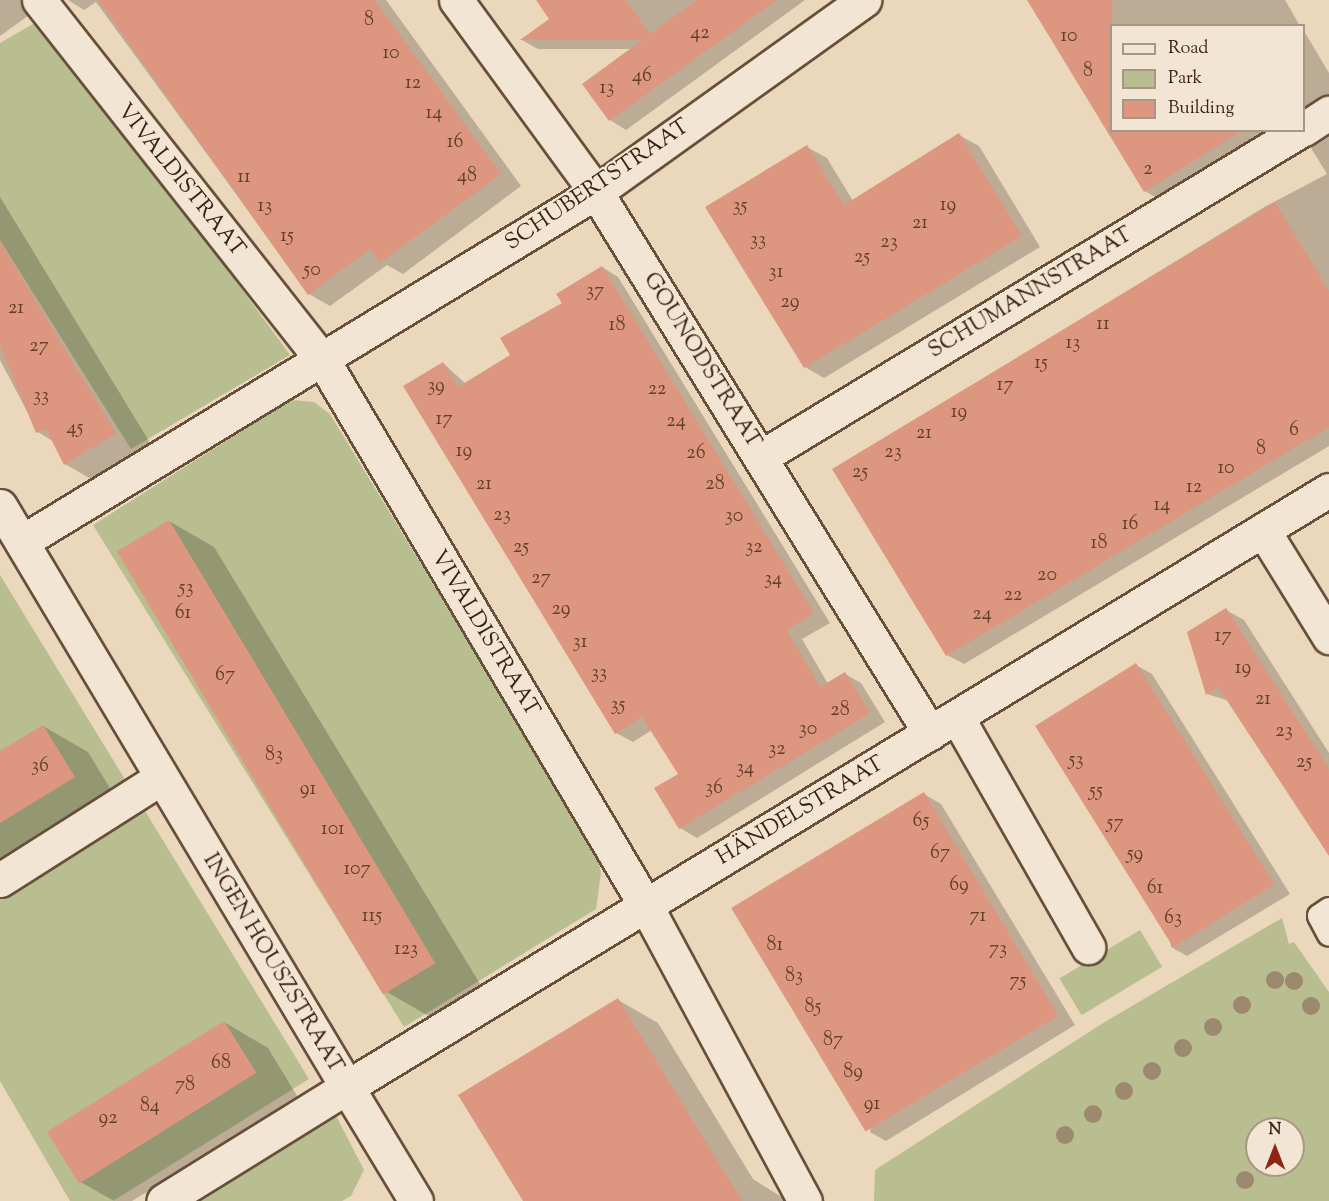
<!DOCTYPE html>
<html>
<head>
<meta charset="utf-8">
<style>
	body { margin:0 }
	#map { position:relative; width:1329px; height:1201px; overflow:hidden; background:#ebd7bb; font-family:"Sorts Mill Goudy",serif }
	div>[style] { position:absolute }
	.green>* { inset:0; background:#b8be90; transform-origin:0 0 }
	.shadow>* { inset:0; background:#0003 }
	.building>* { inset:0; background:#dd9780; transform-origin:0 0 }
	.roads { filter:drop-shadow(2px 0 #684f3a) drop-shadow(-2px 0 #684f3a) drop-shadow(0 2px #684f3a) drop-shadow(0 -2px #684f3a) }
	.lane>* { height:22px; margin:-11px; padding:0 11px; transform-origin:11px; border-radius:11px; background:#f2e5d3 }
	.street>* { height:33px; margin:-16.5px; padding:0 16.5px; transform-origin:16.5px; border-radius:16.5px; background:#f2e5d3 }
	.trees>* { width:18px; height:18px; margin:-9px; border-radius:50%; background:#9c896e }
	span { translate:-50% -50%; white-space:nowrap; text-align:center; line-height:1.15; -webkit-text-stroke:4.5px #f2e5d3; paint-order:stroke }
	.number-label { font-size:20px; color:#643f2b }
	.number-label span { -webkit-text-stroke-width:0 }
	.street-label { font-size:22px; color:#3c220f }
	.legend { position:absolute; left:1110px; top:24px; width:195px; height:108px; box-sizing:border-box; background:#f2e5d3; border:2px solid #a99785; margin:0; padding:8px 10px; list-style:none; font-size:18px; color:#3c220f }
	.legend li { display:flex; align-items:center; gap:12px; height:30px }
	.legend b { width:30px; border:2px solid #a99785 }
	.north { position:absolute; left:1245px; top:1117px; width:60px; height:60px; box-sizing:border-box; background:#f2e5d3; border:2px solid #a99785; border-radius:50%; rotate:0deg; font-size:16px; font-weight:700; line-height:24px; text-align:center; color:#3c220f }
	.north::after { content:''; display:block; margin:auto; width:21px; height:27px; background:#8f2418; clip-path:polygon(50% 0,100% 100%,50% 72%,0 100%) }
</style>
</head>
<body>
<div id="map">
	<div class="green">
		<i style="clip-path:polygon(33px 24px,50px 27px,290px 355px,131px 449px,0 240px,0 43px)"></i>
		<i style="clip-path:polygon(291px 400px,314px 402px,330px 414px,597px 854px,601px 873px,596px 909px,404px 1027px,93px 525px)"></i>
		<i style="clip-path:polygon(0 575px,126px 781px,0 861px)"></i>
		<i style="clip-path:polygon(145px 811px,309px 1079px,113px 1201px,70px 1201px,0 1081px,0 898px)"></i>
		<i style="clip-path:polygon(evenodd,1282px 918px,1289px 944px,1294px 942px,1329px 992px,1329px 1201px,874px 1201px,875px 1170px,1103px 1023px,1282px 918px,1257px 1129px,1293px 1129px,1293px 1165px,1257px 1165px,1257px 1129px)"></i>
		<i style="left:1140px;top:930px;width:43px;height:94px;rotate:59deg"></i>
		<i style="clip-path:polygon(333px 1110px,364px 1170px,351px 1196px,342px 1201px,179px 1201px)"></i>
	</div>
	<div class="shadow">
		<i style="clip-path:polygon(0 0,50px 0,0 36px)"></i>
		<i style="clip-path:polygon(68px 0,386px 0,521px 186px,403px 274px,387px 265px,330px 306px,309px 294px,96px 2px,84px 10px)"></i>
		<i style="clip-path:polygon(538px 0,805px 0,626px 130px,610px 120px,633px 49px,538px 49px,522px 40px,551px 19px)"></i>
		<i style="clip-path:polygon(1029px 0,1285px 0,1300px 26px,1112px 26px,1112px 130px,1276px 130px,1162px 201px,1145px 191px)"></i>
		<i style="clip-path:polygon(1304px 31px,1329px 73px,1329px 114px,1304px 122px)"></i>
		<i style="clip-path:polygon(959px 135px,979px 146px,1040px 247px,824px 378px,805px 367px,807px 147px,827px 158px,853px 201px)"></i>
		<i style="clip-path:polygon(1329px 137px,1329px 446px,964px 664px,947px 655px,834px 470px,1266px 206px,1327px 174px,1311px 148px)"></i>
		<i style="clip-path:polygon(0 197px,160px 459px,110px 490px,65px 464px,54px 442px,38px 432px,0 360px)"></i>
		<i style="clip-path:polygon(602px 267px,618px 277px,830px 623px,802px 639px,828px 684px,845px 674px,861px 683px,885px 722px,697px 838px,680px 828px,681px 774px,652px 730px,633px 742px,616px 733px,443px 363px,466px 384px,512px 356px)"></i>
		<i style="clip-path:polygon(169px 521px,214px 547px,482px 987px,432px 1018px,387px 992px)"></i>
		<i style="clip-path:polygon(1226px 610px,1244px 620px,1329px 753px,1329px 852px,1229px 701px,1207px 694px)"></i>
		<i style="clip-path:polygon(1136px 665px,1152px 674px,1290px 894px,1187px 956px,1171px 947px)"></i>
		<i style="clip-path:polygon(43px 726px,88px 752px,119px 803px,0 875px,0 753px)"></i>
		<i style="clip-path:polygon(924px 794px,941px 804px,1075px 1025px,886px 1141px,870px 1132px)"></i>
		<i style="clip-path:polygon(618px 1000px,658px 1023px,753px 1179px,788px 1201px,524px 1201px)"></i>
		<i style="clip-path:polygon(224px 1022px,268px 1048px,299px 1099px,132px 1201px,114px 1201px,79px 1181px)"></i>
	</div>
	<div class="building">
		<i style="clip-path:polygon(98px 0,375px 0,501px 174px,380px 263px,370px 249px,308px 295px)"></i>
		<i style="clip-path:polygon(536px 0,626px 0,650px 34px,697px 0,777px 0,609px 121px,582px 84px,642px 40px,520px 40px,549px 19px)"></i>
		<i style="clip-path:polygon(1027px 0,1112px 0,1112px 130px,1243px 130px,1144px 192px)"></i>
		<i style="clip-path:polygon(959px 133px,1022px 236px,804px 368px,705px 207px,807px 145px,844px 205px)"></i>
		<i style="clip-path:polygon(1275px 202px,1329px 291px,1329px 427px,946px 656px,832px 469px)"></i>
		<i style="clip-path:polygon(0 242px,116px 433px,64px 465px,46px 429px,36px 433px,0 346px)"></i>
		<i style="clip-path:polygon(602px 266px,814px 613px,787px 630px,820px 687px,845px 672px,870px 713px,679px 829px,654px 788px,678px 774px,642px 717px,615px 734px,403px 386px,443px 362px,458px 387px,510px 355px,500px 338px,562px 303px,556px 294px)"></i>
		<i style="left:169px;top:520px;width:517px;height:61px;rotate:59deg"></i>
		<i style="clip-path:polygon(1226px 608px,1329px 769px,1329px 856px,1218px 687px,1206px 695px,1187px 632px)"></i>
		<i style="left:1136px;top:663px;width:261px;height:119px;rotate:58deg"></i>
		<i style="clip-path:polygon(43px 725px,75px 777px,0 823px,0 751px)"></i>
		<i style="left:924px;top:792px;width:261px;height:225px;rotate:59deg"></i>
		<i style="clip-path:polygon(618px 998px,742px 1201px,523px 1201px,458px 1095px)"></i>
		<i style="left:224px;top:1021px;width:61px;height:209px;rotate:58deg"></i>
	</div>
	<div class="roads">
		<div class="lane">
			<i style="left:1329px;top:909px;width:12px;rotate:145deg"></i>
			<i style="left:1319px;top:916px;width:21px;rotate:62deg"></i>
		</div>
		<div class="street">
			<i style="left:39px;top:0;width:461px;rotate:51.8deg"></i>
			<i style="left:324px;top:362px;width:632px;rotate:59.38deg"></i>
			<i style="left:646px;top:906px;width:335px;rotate:61.7deg"></i>
			<i style="left:456px;top:0;width:238px;rotate:53.9deg"></i>
			<i style="left:596px;top:192px;width:636px;rotate:58.31deg"></i>
			<i style="left:1304px;top:129px;width:30px;rotate:-33deg"></i>
			<i style="left:761px;top:457px;width:631px;rotate:-31.2deg"></i>
			<i style="left:0;top:506px;width:677px;rotate:59.15deg"></i>
			<i style="left:347px;top:1087px;width:216px;rotate:148.2deg"></i>
			<i style="left:1263px;top:530px;width:126px;rotate:58.3deg"></i>
			<i style="left:23px;top:541px;width:671px;rotate:-31.34deg"></i>
			<i style="left:596px;top:192px;width:330px;rotate:-35.6deg"></i>
			<i style="left:957px;top:717px;width:265px;rotate:60.3deg"></i>
			<i style="left:0;top:880px;width:188px;rotate:-32.4deg"></i>
			<i style="left:416px;top:1201px;width:133px;rotate:-121.2deg"></i>
			<i style="left:347px;top:1087px;width:1149px;rotate:-31.3deg"></i>
		</div>
	</div>
	<div class="trees">
		<i style="left:1275px;top:980px"></i>
		<i style="left:1294px;top:981px"></i>
		<i style="left:1242px;top:1005px"></i>
		<i style="left:1311px;top:1006px"></i>
		<i style="left:1213px;top:1027px"></i>
		<i style="left:1183px;top:1048px"></i>
		<i style="left:1152px;top:1071px"></i>
		<i style="left:1124px;top:1091px"></i>
		<i style="left:1093px;top:1114px"></i>
		<i style="left:1065px;top:1135px"></i>
		<i style="left:1245px;top:1180px"></i>
	</div>
	<div class="number-label">
		<span style="left:369px;top:20px">8</span>
		<span style="left:700px;top:33px">42</span>
		<span style="left:1069px;top:36px">10</span>
		<span style="left:391px;top:53px">10</span>
		<span style="left:1088px;top:71px">8</span>
		<span style="left:642px;top:76px">46</span>
		<span style="left:413px;top:83px">12</span>
		<span style="left:607px;top:88px">13</span>
		<span style="left:434px;top:113px">14</span>
		<span style="left:455px;top:142px">16</span>
		<span style="left:1148px;top:169px">2</span>
		<span style="left:467px;top:176px">48</span>
		<span style="left:244px;top:177px">11</span>
		<span style="left:948px;top:205px">19</span>
		<span style="left:265px;top:206px">13</span>
		<span style="left:740px;top:206px">35</span>
		<span style="left:920px;top:223px">21</span>
		<span style="left:287px;top:236px">15</span>
		<span style="left:758px;top:240px">33</span>
		<span style="left:889px;top:242px">23</span>
		<span style="left:862px;top:257px">25</span>
		<span style="left:312px;top:270px">50</span>
		<span style="left:776px;top:272px">31</span>
		<span style="left:595px;top:291px">37</span>
		<span style="left:790px;top:302px">29</span>
		<span style="left:16px;top:308px">21</span>
		<span style="left:1103px;top:324px">11</span>
		<span style="left:617px;top:325px">18</span>
		<span style="left:1073px;top:343px">13</span>
		<span style="left:39px;top:346px">27</span>
		<span style="left:1041px;top:363px">15</span>
		<span style="left:1005px;top:385px">17</span>
		<span style="left:436px;top:386px">39</span>
		<span style="left:657px;top:389px">22</span>
		<span style="left:41px;top:396px">33</span>
		<span style="left:959px;top:412px">19</span>
		<span style="left:444px;top:419px">17</span>
		<span style="left:676px;top:421px">24</span>
		<span style="left:75px;top:428px">45</span>
		<span style="left:1294px;top:430px">6</span>
		<span style="left:924px;top:433px">21</span>
		<span style="left:1261px;top:449px">8</span>
		<span style="left:464px;top:451px">19</span>
		<span style="left:893px;top:452px">23</span>
		<span style="left:696px;top:453px">26</span>
		<span style="left:1226px;top:468px">10</span>
		<span style="left:860px;top:472px">25</span>
		<span style="left:484px;top:484px">21</span>
		<span style="left:715px;top:484px">28</span>
		<span style="left:1194px;top:487px">12</span>
		<span style="left:1162px;top:505px">14</span>
		<span style="left:502px;top:515px">23</span>
		<span style="left:734px;top:516px">30</span>
		<span style="left:1130px;top:524px">16</span>
		<span style="left:1099px;top:543px">18</span>
		<span style="left:521px;top:547px">25</span>
		<span style="left:754px;top:547px">32</span>
		<span style="left:1047px;top:575px">20</span>
		<span style="left:541px;top:578px">27</span>
		<span style="left:773px;top:579px">34</span>
		<span style="left:186px;top:588px">53</span>
		<span style="left:1013px;top:595px">22</span>
		<span style="left:561px;top:609px">29</span>
		<span style="left:183px;top:613px">61</span>
		<span style="left:982px;top:614px">24</span>
		<span style="left:1223px;top:636px">17</span>
		<span style="left:580px;top:642px">31</span>
		<span style="left:1243px;top:668px">19</span>
		<span style="left:599px;top:673px">33</span>
		<span style="left:225px;top:675px">67</span>
		<span style="left:1263px;top:699px">21</span>
		<span style="left:618px;top:705px">35</span>
		<span style="left:840px;top:710px">28</span>
		<span style="left:808px;top:729px">30</span>
		<span style="left:1284px;top:731px">23</span>
		<span style="left:777px;top:749px">32</span>
		<span style="left:274px;top:755px">83</span>
		<span style="left:1076px;top:760px">53</span>
		<span style="left:1304px;top:762px">25</span>
		<span style="left:40px;top:766px">36</span>
		<span style="left:745px;top:768px">34</span>
		<span style="left:714px;top:788px">36</span>
		<span style="left:308px;top:789px">91</span>
		<span style="left:1096px;top:791px">55</span>
		<span style="left:921px;top:821px">65</span>
		<span style="left:1115px;top:823px">57</span>
		<span style="left:333px;top:829px">101</span>
		<span style="left:940px;top:853px">67</span>
		<span style="left:1135px;top:854px">59</span>
		<span style="left:357px;top:869px">107</span>
		<span style="left:959px;top:885px">69</span>
		<span style="left:1155px;top:888px">61</span>
		<span style="left:372px;top:916px">115</span>
		<span style="left:978px;top:916px">71</span>
		<span style="left:1173px;top:918px">63</span>
		<span style="left:775px;top:945px">81</span>
		<span style="left:406px;top:949px">123</span>
		<span style="left:998px;top:949px">73</span>
		<span style="left:794px;top:976px">83</span>
		<span style="left:1018px;top:981px">75</span>
		<span style="left:813px;top:1007px">85</span>
		<span style="left:833px;top:1040px">87</span>
		<span style="left:221px;top:1063px">68</span>
		<span style="left:853px;top:1072px">89</span>
		<span style="left:185px;top:1085px">78</span>
		<span style="left:872px;top:1104px">91</span>
		<span style="left:150px;top:1106px">84</span>
		<span style="left:108px;top:1118px">92</span>
	</div>
	<div class="street-label">
		<span style="left:180px;top:181px;rotate:51deg">VIVALDISTRAAT</span>
		<span style="left:598px;top:186px;rotate:-34deg">SCHUBERTSTRAAT</span>
		<span style="left:1031px;top:294px;rotate:-31deg">SCHUMANNSTRAAT</span>
		<span style="left:701px;top:361px;rotate:58deg">GOUNODSTRAAT</span>
		<span style="left:484px;top:634px;rotate:59deg">VIVALDISTRAAT</span>
		<span style="left:801px;top:812px;rotate:-31deg">HÄNDELSTRAAT</span>
		<span style="left:272px;top:964px;rotate:59deg">INGEN HOUSZSTRAAT</span>
	</div>
	<ul class="legend">
	<li><b style="height:8px;background:#f2e5d3"></b>Road</li>
	<li><b style="height:16px;background:#b8be90"></b>Park</li>
	<li><b style="height:16px;background:#dd9780"></b>Building</li>
	</ul>
	<div class="north">N</div>
</div>
</body>
</html>
